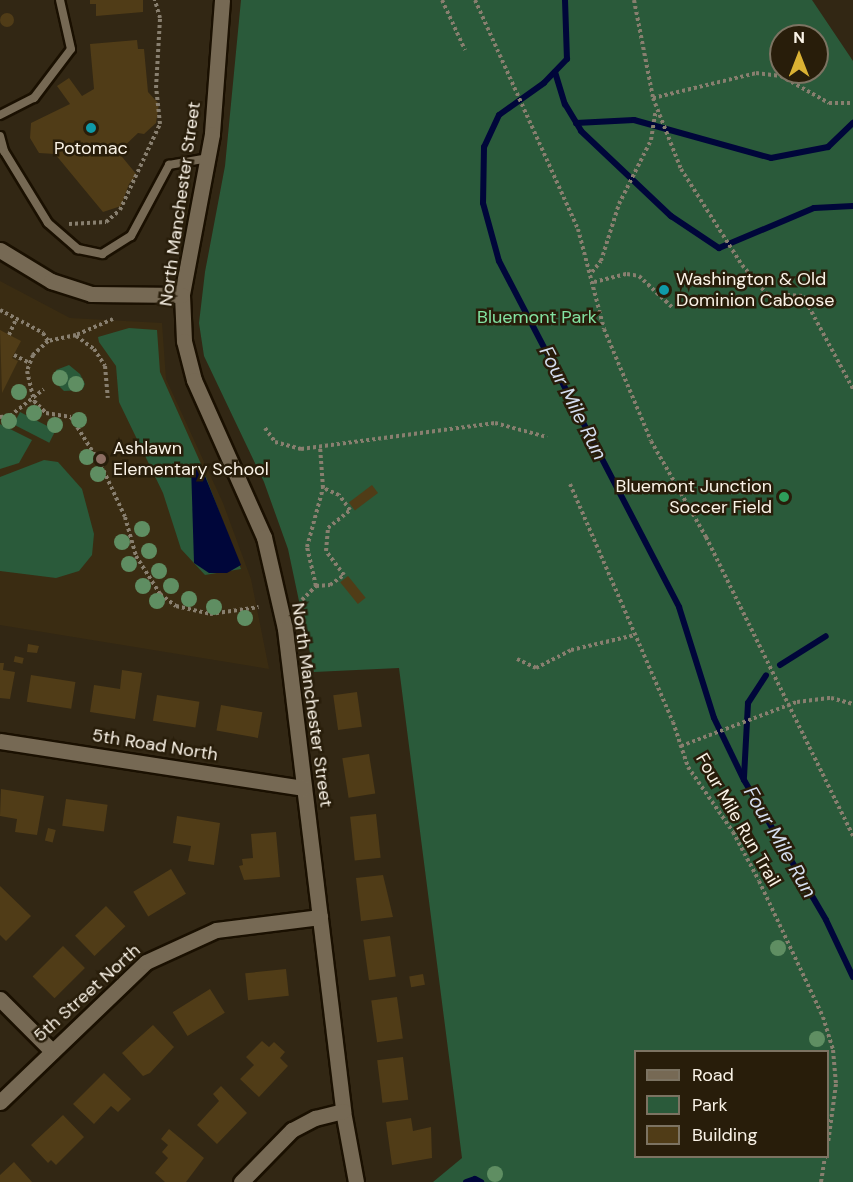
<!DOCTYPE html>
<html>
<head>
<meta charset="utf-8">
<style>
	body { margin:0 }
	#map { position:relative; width:853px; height:1182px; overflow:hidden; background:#322714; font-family:"DM Sans",sans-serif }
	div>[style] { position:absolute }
	.built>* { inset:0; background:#3a2c12 }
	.green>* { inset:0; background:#2a5a3a; transform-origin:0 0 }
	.water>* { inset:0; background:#00063a }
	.stream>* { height:6px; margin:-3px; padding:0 3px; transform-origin:3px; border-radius:3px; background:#00063a }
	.building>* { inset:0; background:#503c17; transform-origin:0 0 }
	.round { border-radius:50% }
	.path>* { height:4px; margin-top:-2px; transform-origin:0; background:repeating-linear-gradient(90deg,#887f6f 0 3px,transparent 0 6px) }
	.roads { filter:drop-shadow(2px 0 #1a1001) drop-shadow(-2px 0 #1a1001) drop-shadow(0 2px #1a1001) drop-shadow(0 -2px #1a1001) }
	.lane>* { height:8px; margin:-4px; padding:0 4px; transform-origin:4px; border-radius:4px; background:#766954 }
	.street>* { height:15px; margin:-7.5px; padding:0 7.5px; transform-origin:7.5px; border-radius:7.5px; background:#766954 }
	.trees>* { width:16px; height:16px; margin:-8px; border-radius:50%; background:#5f8e62 }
	.dots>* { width:16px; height:16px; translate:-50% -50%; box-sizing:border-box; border:3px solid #281d0a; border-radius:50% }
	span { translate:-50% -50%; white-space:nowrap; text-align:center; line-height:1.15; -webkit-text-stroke:5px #281d0a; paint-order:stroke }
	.poi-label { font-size:18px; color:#faf3e7 }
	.left { translate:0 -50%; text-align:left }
	.right { translate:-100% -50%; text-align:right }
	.street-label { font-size:18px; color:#faf3e7 }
	.park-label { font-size:18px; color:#83e2a1 }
	.water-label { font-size:20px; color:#d5def0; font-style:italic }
	.legend { position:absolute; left:634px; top:1050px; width:195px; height:108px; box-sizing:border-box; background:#281d0a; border:2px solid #7c7362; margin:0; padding:8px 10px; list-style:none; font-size:18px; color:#faf3e7 }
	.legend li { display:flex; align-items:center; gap:12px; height:30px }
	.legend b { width:30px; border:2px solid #7c7362 }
	.north { position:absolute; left:769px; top:24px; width:60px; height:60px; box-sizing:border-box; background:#281d0a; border:2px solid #7c7362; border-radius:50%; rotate:0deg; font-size:16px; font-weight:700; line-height:24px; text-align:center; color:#faf3e7 }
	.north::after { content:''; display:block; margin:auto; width:21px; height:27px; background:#dbb233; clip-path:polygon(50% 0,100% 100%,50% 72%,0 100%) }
</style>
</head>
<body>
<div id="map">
	<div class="built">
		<i style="clip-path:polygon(0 281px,70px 318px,162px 323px,166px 379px,223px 503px,251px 579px,269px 669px,0 625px)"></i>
	</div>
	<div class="green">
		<i style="clip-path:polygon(evenodd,241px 0,812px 0,853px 61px,853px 1182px,433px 1182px,462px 1158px,399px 668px,314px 672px,288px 549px,264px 482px,204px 356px,199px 323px,205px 272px,225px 166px,241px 0,781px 36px,817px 36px,817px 72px,781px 72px,781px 36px,241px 0,636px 1052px,828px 1052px,828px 1156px,636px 1156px,636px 1052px)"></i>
		<i style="clip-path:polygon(129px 328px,157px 330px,160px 372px,201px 464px,241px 569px,205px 575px,181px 549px,163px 493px,119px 402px,116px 366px,99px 342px,98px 337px)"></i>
		<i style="clip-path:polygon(69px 365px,80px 374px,85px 384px,82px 390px,64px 391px,55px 382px,56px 370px)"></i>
		<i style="left:20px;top:412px;width:40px;height:14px;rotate:27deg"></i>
		<i style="clip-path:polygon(0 424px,32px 440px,19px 463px,0 469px)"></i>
		<i style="clip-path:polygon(44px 460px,58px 462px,82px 489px,94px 534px,92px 555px,79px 571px,56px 578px,0 571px,0 477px)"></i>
	</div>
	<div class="water">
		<i style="clip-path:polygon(191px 465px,201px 466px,241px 565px,227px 573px,209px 573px,194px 563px)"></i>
	</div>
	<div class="stream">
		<i style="left:565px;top:0;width:59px;rotate:88.1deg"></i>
		<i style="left:567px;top:59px;width:33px;rotate:134deg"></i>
		<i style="left:544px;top:83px;width:55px;rotate:144.6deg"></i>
		<i style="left:499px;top:115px;width:35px;rotate:115deg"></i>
		<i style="left:484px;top:147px;width:56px;rotate:91deg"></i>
		<i style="left:483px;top:203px;width:60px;rotate:74.6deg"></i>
		<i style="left:499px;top:261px;width:390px;rotate:62.5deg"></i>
		<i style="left:679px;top:607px;width:116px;rotate:72.5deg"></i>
		<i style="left:714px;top:718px;width:69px;rotate:64.2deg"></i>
		<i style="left:744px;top:780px;width:162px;rotate:59.6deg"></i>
		<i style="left:826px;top:920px;width:63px;rotate:64.7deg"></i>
		<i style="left:555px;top:72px;width:34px;rotate:73deg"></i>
		<i style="left:565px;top:104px;width:31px;rotate:59deg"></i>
		<i style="left:581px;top:131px;width:124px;rotate:43.4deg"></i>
		<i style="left:671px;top:216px;width:58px;rotate:33.7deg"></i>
		<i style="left:719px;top:248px;width:103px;rotate:-22.8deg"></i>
		<i style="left:814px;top:208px;width:39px;rotate:-3deg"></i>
		<i style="left:576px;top:123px;width:58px;rotate:-3deg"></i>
		<i style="left:634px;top:120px;width:142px;rotate:15.5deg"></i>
		<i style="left:771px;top:158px;width:58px;rotate:-10.9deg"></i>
		<i style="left:828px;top:147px;width:35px;rotate:-44deg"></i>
		<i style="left:780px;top:665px;width:54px;rotate:-32.2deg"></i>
		<i style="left:744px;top:777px;width:74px;rotate:-86.9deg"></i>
		<i style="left:748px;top:703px;width:33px;rotate:-57deg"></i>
		<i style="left:466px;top:1182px;width:9px;rotate:-18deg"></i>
		<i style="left:475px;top:1179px;width:7px;rotate:27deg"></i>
	</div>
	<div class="building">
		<i style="clip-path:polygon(90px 0,143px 0,143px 12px,96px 16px,96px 4px,90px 4px)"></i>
		<i class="round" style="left:0;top:13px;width:14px;height:14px"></i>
		<i style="clip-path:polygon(137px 40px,138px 49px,144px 49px,148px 92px,159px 104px,156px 123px,144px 134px,138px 133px,118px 152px,137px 175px,129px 184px,121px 206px,103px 212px,55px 154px,39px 153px,30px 138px,31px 123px,70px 104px,57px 86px,69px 78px,82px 96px,94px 89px,90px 44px)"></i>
		<i style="clip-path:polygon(0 330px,21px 341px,12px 358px,18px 361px,2px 393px)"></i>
		<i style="left:372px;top:485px;width:10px;height:29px;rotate:53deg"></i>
		<i style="left:348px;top:576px;width:28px;height:10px;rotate:51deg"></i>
		<i style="clip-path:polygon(28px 644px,39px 646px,37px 653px,27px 652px)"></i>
		<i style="left:15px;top:656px;width:9px;height:6px;rotate:13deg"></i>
		<i style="clip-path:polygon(0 663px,4px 663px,3px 670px,15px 672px,10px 699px,0 698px)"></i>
		<i style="clip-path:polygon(122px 670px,142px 673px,135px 719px,90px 712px,94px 685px,120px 689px)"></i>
		<i style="left:31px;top:675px;width:45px;height:27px;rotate:9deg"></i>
		<i style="left:357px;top:692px;width:35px;height:24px;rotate:82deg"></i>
		<i style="left:157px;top:695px;width:43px;height:26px;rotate:9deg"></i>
		<i style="left:221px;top:705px;width:42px;height:26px;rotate:10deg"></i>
		<i style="left:369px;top:754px;width:40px;height:27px;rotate:81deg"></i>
		<i style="clip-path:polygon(1px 789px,44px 796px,37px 835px,15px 832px,17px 819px,0 816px)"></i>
		<i style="left:66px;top:799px;width:42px;height:27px;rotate:8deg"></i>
		<i style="left:376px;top:814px;width:44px;height:26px;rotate:84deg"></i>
		<i style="clip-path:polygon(177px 816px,220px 823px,214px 865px,188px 861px,191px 846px,173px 843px)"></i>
		<i style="left:48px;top:828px;width:8px;height:13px;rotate:14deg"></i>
		<i style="clip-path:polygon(276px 832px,280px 877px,244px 880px,239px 866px,243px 865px,242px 859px,253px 858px,251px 834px)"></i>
		<i style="left:171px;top:869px;width:29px;height:44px;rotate:59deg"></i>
		<i style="clip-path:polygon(383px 875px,393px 917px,361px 921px,356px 878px)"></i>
		<i style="clip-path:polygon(0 886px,31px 916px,6px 941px,0 935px)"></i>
		<i style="left:106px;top:906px;width:28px;height:43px;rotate:46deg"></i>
		<i style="left:390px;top:936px;width:41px;height:27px;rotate:82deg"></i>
		<i style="left:63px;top:946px;width:31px;height:43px;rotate:45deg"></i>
		<i style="left:286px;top:969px;width:27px;height:41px;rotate:84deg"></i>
		<i style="left:423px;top:974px;width:11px;height:14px;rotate:80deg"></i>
		<i style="left:210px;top:989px;width:28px;height:44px;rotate:58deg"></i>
		<i style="left:397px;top:997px;width:42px;height:26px;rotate:82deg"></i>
		<i style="clip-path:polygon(153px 1025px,174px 1047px,150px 1073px,143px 1076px,122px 1053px)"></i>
		<i style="clip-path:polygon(262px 1041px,269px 1047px,274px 1042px,285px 1052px,280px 1058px,288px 1066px,259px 1097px,240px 1079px,254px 1065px,246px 1057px)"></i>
		<i style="left:403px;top:1057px;width:43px;height:26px;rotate:83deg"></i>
		<i style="clip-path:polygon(104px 1073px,131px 1099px,118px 1112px,111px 1106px,94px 1124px,73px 1104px)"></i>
		<i style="clip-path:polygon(221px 1086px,247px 1113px,217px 1144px,197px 1125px,219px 1101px,213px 1094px)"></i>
		<i style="clip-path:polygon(63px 1115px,84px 1137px,56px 1165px,51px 1160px,48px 1163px,31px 1145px)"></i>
		<i style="clip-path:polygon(411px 1118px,413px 1131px,431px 1127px,432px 1158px,392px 1165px,386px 1122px)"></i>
		<i style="clip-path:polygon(169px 1129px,204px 1158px,186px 1182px,165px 1182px,155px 1173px,168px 1158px,162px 1152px,168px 1145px,161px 1139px)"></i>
		<i style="clip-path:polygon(14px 1162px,32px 1182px,0 1182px,0 1175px)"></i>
	</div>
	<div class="path">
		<i style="left:442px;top:0;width:55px;rotate:65.3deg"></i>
		<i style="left:475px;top:0;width:251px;rotate:65.8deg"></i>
		<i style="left:578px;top:229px;width:103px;rotate:75.4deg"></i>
		<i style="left:604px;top:329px;width:121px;rotate:67.2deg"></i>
		<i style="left:651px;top:441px;width:111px;rotate:60.2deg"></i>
		<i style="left:706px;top:537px;width:333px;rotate:63.8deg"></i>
		<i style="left:634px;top:0;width:100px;rotate:79deg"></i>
		<i style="left:653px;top:98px;width:76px;rotate:68.5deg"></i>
		<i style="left:681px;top:169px;width:114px;rotate:57.6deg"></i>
		<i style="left:742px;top:265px;width:46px;rotate:49.4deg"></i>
		<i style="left:772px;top:300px;width:16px;rotate:-18deg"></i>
		<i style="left:787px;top:295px;width:16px;rotate:4deg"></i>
		<i style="left:803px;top:296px;width:106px;rotate:61.7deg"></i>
		<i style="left:653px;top:98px;width:106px;rotate:-13.6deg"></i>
		<i style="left:756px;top:73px;width:25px;rotate:7deg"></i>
		<i style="left:781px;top:76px;width:55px;rotate:29.4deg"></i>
		<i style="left:829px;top:103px;width:24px"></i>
		<i style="left:69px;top:224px;width:37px;rotate:-3deg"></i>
		<i style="left:106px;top:222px;width:18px;rotate:-41deg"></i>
		<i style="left:120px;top:210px;width:95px;rotate:-65.1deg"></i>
		<i style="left:160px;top:124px;width:36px;rotate:-96deg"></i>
		<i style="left:156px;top:88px;width:70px;rotate:-86.7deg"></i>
		<i style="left:160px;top:18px;width:19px;rotate:-106deg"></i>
		<i style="left:592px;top:272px;width:14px;rotate:-51deg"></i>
		<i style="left:601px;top:261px;width:60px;rotate:-72.5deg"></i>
		<i style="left:619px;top:204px;width:72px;rotate:-63.4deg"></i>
		<i style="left:651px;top:140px;width:30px;rotate:-81deg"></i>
		<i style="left:594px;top:282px;width:34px;rotate:-14deg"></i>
		<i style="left:627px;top:274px;width:12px;rotate:9deg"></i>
		<i style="left:639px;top:276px;width:47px;rotate:43.3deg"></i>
		<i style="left:0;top:310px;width:49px;rotate:28.1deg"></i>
		<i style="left:43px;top:333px;width:9px;rotate:58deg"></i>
		<i style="left:113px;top:319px;width:40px;rotate:156.6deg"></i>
		<i style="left:76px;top:335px;width:29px;rotate:168deg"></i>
		<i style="left:48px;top:341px;width:21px;rotate:137deg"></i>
		<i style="left:33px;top:355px;width:17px;rotate:111deg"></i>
		<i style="left:27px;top:371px;width:31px;rotate:77deg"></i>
		<i style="left:34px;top:401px;width:17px;rotate:45deg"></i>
		<i style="left:46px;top:413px;width:25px;rotate:9deg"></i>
		<i style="left:71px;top:417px;width:57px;rotate:58deg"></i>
		<i style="left:101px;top:465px;width:57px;rotate:65.2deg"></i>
		<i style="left:125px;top:517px;width:41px;rotate:74.2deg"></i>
		<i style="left:136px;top:556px;width:45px;rotate:57.7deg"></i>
		<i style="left:160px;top:594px;width:20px;rotate:37deg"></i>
		<i style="left:176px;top:606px;width:35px;rotate:13deg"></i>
		<i style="left:210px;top:614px;width:49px;rotate:-8.1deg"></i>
		<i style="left:9px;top:335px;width:17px;rotate:-66deg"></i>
		<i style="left:76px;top:336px;width:22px;rotate:36deg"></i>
		<i style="left:94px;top:349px;width:20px;rotate:57deg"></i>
		<i style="left:105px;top:366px;width:32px;rotate:85deg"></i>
		<i style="left:14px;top:355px;width:18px;rotate:27deg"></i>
		<i style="left:0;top:417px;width:10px;rotate:-6deg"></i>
		<i style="left:10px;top:416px;width:43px;rotate:-38.5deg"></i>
		<i style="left:265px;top:428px;width:17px;rotate:54deg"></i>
		<i style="left:275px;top:442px;width:27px;rotate:15deg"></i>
		<i style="left:301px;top:449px;width:196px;rotate:-7.6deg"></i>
		<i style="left:495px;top:423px;width:54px;rotate:15.1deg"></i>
		<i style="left:570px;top:484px;width:259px;rotate:66.6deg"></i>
		<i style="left:673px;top:722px;width:47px;rotate:71.6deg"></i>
		<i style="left:688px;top:767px;width:79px;rotate:55.3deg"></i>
		<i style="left:733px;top:832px;width:55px;rotate:62deg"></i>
		<i style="left:759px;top:881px;width:150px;rotate:64.8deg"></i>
		<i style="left:823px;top:1017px;width:34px;rotate:73deg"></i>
		<i style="left:833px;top:1050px;width:34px;rotate:85deg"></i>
		<i style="left:836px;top:1084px;width:60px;rotate:97.7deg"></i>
		<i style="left:316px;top:586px;width:14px;rotate:-4deg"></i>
		<i style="left:330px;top:585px;width:17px;rotate:-36deg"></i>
		<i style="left:344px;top:575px;width:30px;rotate:-127deg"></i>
		<i style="left:326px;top:551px;width:23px;rotate:-85deg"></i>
		<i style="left:328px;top:528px;width:28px;rotate:-39deg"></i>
		<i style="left:350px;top:510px;width:19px;rotate:-126deg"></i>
		<i style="left:339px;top:495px;width:17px;rotate:-156deg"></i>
		<i style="left:302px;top:600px;width:20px;rotate:-45deg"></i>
		<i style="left:316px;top:586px;width:40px;rotate:-103deg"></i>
		<i style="left:307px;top:547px;width:61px;rotate:-74.8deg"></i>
		<i style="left:323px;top:488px;width:42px;rotate:-94.1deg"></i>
		<i style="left:517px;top:659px;width:21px;rotate:25deg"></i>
		<i style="left:536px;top:668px;width:39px;rotate:-27deg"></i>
		<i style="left:571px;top:650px;width:66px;rotate:-13.2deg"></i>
		<i style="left:681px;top:746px;width:124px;rotate:-20.8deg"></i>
		<i style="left:797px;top:702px;width:34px;rotate:-7deg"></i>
		<i style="left:831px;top:698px;width:23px;rotate:15deg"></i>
		<i style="left:821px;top:1182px;width:26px;rotate:-81deg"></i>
	</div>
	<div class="roads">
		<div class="lane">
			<i style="left:0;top:115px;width:38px;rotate:-27deg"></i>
			<i style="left:34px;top:98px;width:61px;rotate:-52.9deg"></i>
			<i style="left:71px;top:49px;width:50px;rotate:-102.7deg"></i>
			<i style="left:0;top:136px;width:16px;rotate:75deg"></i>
			<i style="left:4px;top:151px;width:84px;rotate:58.6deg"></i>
			<i style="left:48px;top:223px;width:40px;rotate:41deg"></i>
			<i style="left:78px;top:249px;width:25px;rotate:12deg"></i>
			<i style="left:102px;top:254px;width:34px;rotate:-32deg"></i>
			<i style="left:131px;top:236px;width:81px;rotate:-61.8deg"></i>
			<i style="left:169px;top:165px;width:40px;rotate:-10deg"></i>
		</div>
		<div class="street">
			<i style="left:222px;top:0;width:134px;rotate:94.3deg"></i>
			<i style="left:212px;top:134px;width:164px;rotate:100.6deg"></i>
			<i style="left:182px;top:295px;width:46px;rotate:87.5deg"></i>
			<i style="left:184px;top:341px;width:40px;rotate:75.6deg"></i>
			<i style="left:194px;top:380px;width:172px;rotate:66deg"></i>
			<i style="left:264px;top:537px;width:94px;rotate:77.1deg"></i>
			<i style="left:285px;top:629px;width:485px;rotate:83.1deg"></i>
			<i style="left:343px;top:1111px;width:72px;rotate:79.6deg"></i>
			<i style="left:0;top:250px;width:60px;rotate:31.3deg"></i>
			<i style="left:51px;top:281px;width:42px;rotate:18deg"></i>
			<i style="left:91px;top:294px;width:91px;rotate:0.6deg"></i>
			<i style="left:0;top:741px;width:307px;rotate:8.8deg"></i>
			<i style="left:0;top:999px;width:74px;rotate:45deg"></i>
			<i style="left:0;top:1102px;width:202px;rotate:-43.8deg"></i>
			<i style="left:146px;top:962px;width:77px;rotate:-24.6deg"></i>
			<i style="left:216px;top:930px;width:105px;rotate:-7.1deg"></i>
			<i style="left:241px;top:1182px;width:73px;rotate:-45.6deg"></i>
			<i style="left:292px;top:1130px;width:26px;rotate:-28deg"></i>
			<i style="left:315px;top:1118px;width:29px;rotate:-14deg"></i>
		</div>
	</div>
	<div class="trees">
		<i style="left:60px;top:378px"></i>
		<i style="left:76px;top:384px"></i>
		<i style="left:19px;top:392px"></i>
		<i style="left:34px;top:413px"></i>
		<i style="left:79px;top:420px"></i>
		<i style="left:9px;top:421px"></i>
		<i style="left:55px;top:425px"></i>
		<i style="left:87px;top:457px"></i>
		<i style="left:98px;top:474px"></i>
		<i style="left:142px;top:529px"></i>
		<i style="left:122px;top:542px"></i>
		<i style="left:149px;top:551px"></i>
		<i style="left:129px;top:564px"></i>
		<i style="left:159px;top:571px"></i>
		<i style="left:143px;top:586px"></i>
		<i style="left:171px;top:586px"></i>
		<i style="left:189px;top:599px"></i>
		<i style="left:157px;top:601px"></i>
		<i style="left:214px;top:607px"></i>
		<i style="left:245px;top:618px"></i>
		<i style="left:778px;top:948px"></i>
		<i style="left:817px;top:1039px"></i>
		<i style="left:495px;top:1174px"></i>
	</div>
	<div class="dots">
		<i style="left:91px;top:128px;background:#0f9aa8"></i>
		<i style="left:664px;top:290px;background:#0f9aa8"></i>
		<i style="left:101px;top:459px;background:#8d6e63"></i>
		<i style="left:784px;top:497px;background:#2e9e5b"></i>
	</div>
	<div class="poi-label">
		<span style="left:91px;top:148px">Potomac</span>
		<span class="left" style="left:676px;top:290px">Washington &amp; Old<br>Dominion Caboose</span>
		<span class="left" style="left:113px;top:459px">Ashlawn<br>Elementary School</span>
		<span class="right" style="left:772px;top:497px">Bluemont Junction<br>Soccer Field</span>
	</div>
	<div class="street-label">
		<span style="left:180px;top:204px;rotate:-82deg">North Manchester Street</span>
		<span style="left:312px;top:705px;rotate:82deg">North Manchester Street</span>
		<span style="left:155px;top:745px;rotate:9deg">5th Road North</span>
		<span style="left:738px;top:820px;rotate:60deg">Four Mile Run Trail</span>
		<span style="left:87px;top:993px;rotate:-42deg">5th Street North</span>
	</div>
	<div class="park-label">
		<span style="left:537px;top:317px">Bluemont Park</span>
	</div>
	<div class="water-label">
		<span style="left:573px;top:403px;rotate:63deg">Four Mile Run</span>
		<span style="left:780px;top:842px;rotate:60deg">Four Mile Run</span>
	</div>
	<ul class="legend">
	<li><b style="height:8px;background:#766954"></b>Road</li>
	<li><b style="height:16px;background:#2a5a3a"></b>Park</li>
	<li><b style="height:16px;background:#503c17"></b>Building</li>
	</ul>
	<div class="north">N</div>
</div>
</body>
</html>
